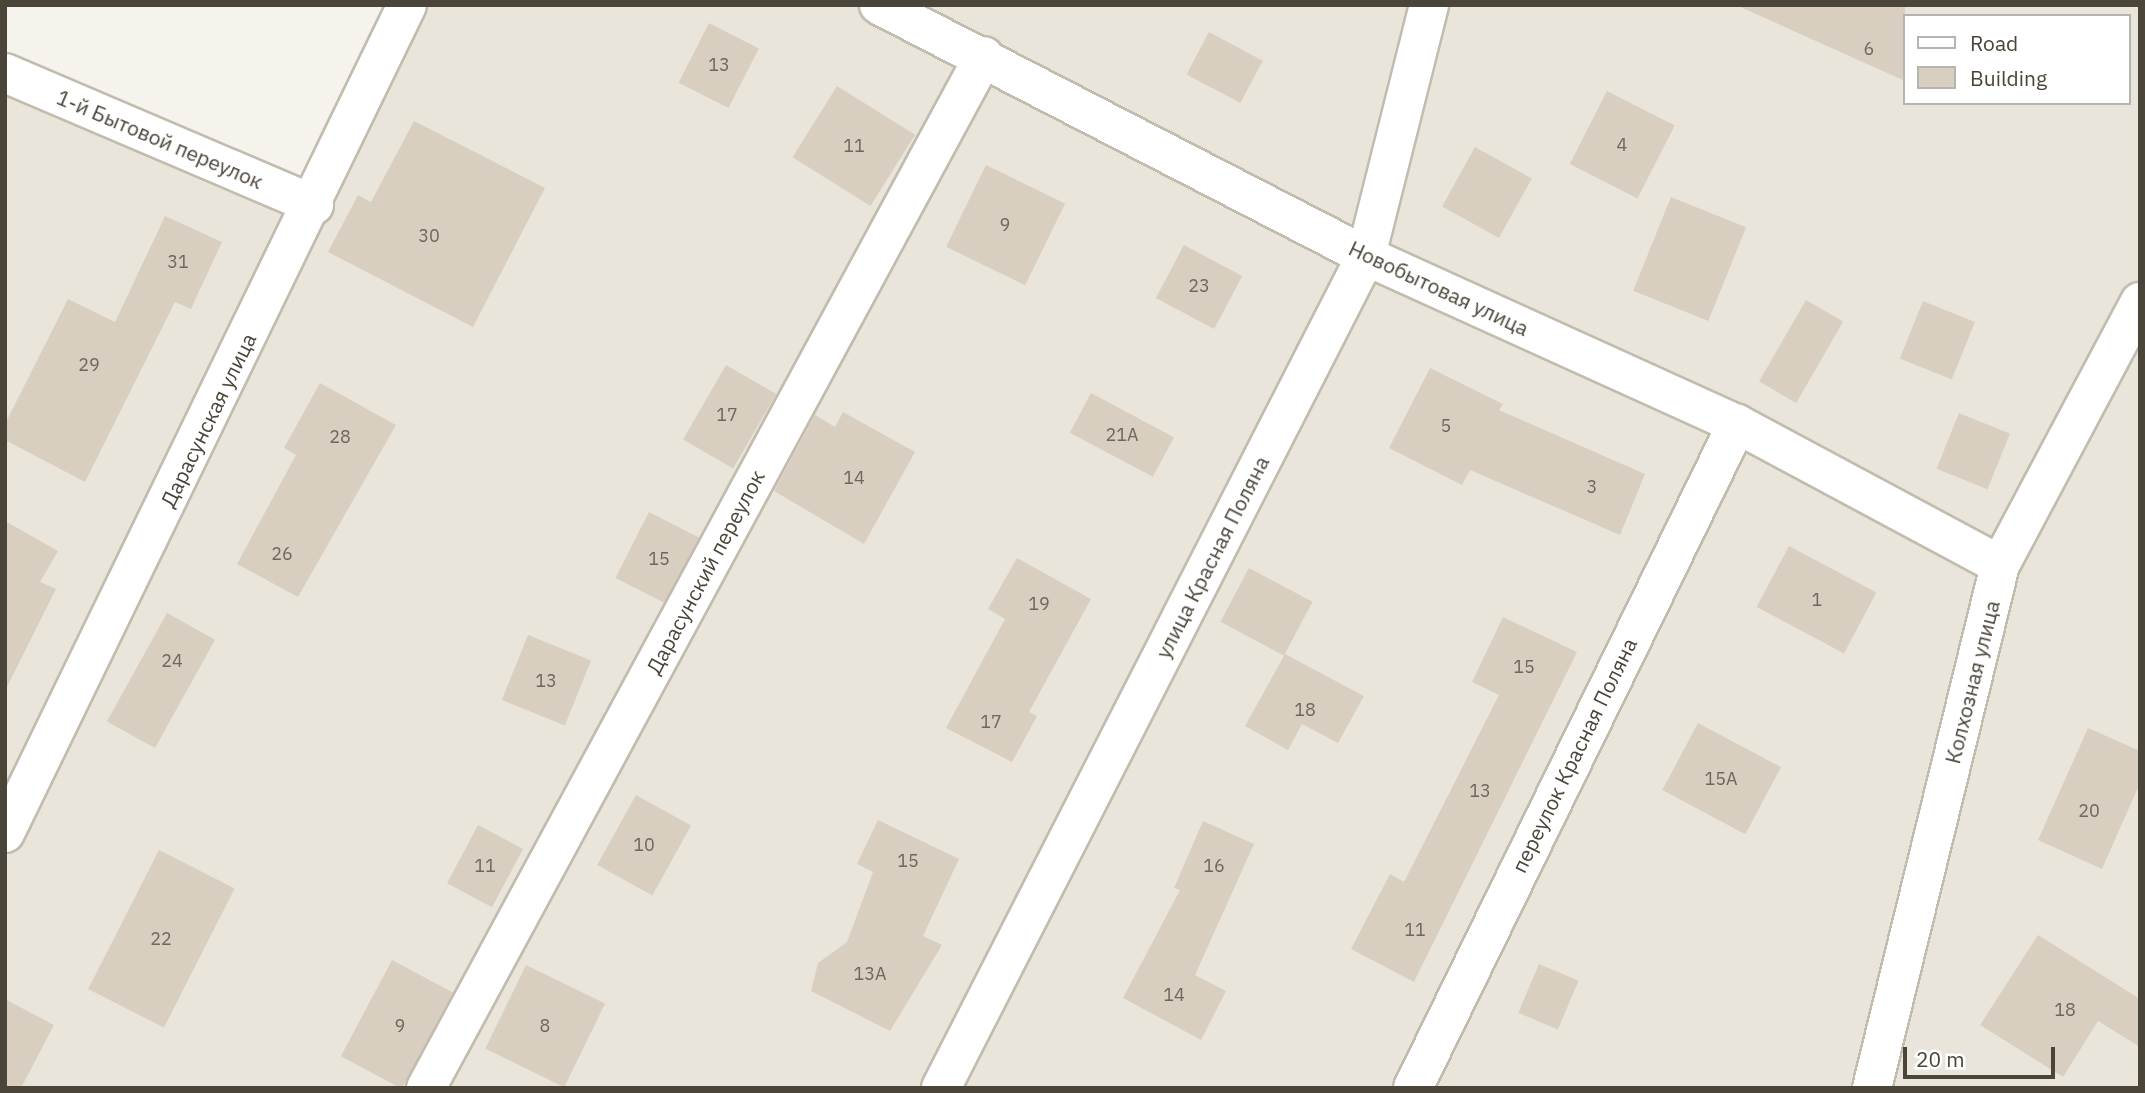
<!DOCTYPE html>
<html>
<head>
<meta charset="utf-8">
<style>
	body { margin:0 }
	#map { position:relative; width:2145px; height:1093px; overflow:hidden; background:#f6f3ec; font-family:"IBM Plex Sans",sans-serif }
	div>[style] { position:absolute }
	.residential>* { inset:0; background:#eae5da }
	.building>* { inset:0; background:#d8cfc1; transform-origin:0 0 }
	.roads { filter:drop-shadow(2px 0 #c2bbae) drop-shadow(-2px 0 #c2bbae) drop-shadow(0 2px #c2bbae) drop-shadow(0 -2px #c2bbae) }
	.minor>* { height:38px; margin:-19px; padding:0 19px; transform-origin:19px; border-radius:19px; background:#fff }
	span { translate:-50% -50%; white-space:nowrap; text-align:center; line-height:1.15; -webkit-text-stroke:6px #fff; paint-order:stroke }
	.number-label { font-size:18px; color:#6e675b }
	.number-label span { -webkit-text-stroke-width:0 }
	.street-label { font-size:21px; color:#4b4439 }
	.frame { position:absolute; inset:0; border:7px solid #4b4439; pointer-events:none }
	.legend { position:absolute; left:1903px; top:14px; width:228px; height:91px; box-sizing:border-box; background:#fff; border:2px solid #b7b4b0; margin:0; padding:9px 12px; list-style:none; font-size:21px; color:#4b4439 }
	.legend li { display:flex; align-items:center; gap:14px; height:35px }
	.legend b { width:35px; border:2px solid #b7b4b0 }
	.scale { position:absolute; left:1903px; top:1047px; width:152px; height:32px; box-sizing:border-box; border:4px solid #4b4439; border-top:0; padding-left:9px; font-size:21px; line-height:24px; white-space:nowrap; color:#4b4439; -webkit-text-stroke:5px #fff; paint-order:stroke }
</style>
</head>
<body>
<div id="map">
	<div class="residential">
		<i style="clip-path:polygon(evenodd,407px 5px,2140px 5px,2140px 1088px,5px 1088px,5px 73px,314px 205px,407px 5px,1905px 16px,2129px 16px,2129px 103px,1905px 103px,1905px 16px)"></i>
	</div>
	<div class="building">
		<i style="clip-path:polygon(1736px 5px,1905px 5px,1905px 81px)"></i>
		<i style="left:709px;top:23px;width:56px;height:67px;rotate:27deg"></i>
		<i style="left:1209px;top:32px;width:61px;height:48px;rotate:28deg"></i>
		<i style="left:837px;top:86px;width:92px;height:84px;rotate:32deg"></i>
		<i style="left:1607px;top:91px;width:76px;height:82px;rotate:27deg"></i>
		<i style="clip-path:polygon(414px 121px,545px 188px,473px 327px,328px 252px,358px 195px,371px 202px)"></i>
		<i style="left:1475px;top:147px;width:65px;height:68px;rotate:29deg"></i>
		<i style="left:986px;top:165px;width:88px;height:91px;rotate:26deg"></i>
		<i style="left:1671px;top:197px;width:81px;height:101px;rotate:22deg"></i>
		<i style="clip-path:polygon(165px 216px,222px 242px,191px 309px,175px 302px,85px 482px,5px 440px,5px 424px,68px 299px,115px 322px)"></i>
		<i style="left:1184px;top:245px;width:66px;height:60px;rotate:28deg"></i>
		<i style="left:1806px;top:300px;width:43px;height:94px;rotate:30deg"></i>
		<i style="left:1923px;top:301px;width:56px;height:62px;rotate:22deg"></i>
		<i style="left:726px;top:365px;width:58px;height:86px;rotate:30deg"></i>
		<i style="clip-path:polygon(1430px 368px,1503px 404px,1499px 410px,1645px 474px,1620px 535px,1470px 470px,1462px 485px,1389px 448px)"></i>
		<i style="clip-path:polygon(320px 383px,396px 425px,298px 597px,237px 564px,296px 455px,284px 448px)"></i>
		<i style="left:1091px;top:393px;width:94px;height:45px;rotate:28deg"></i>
		<i style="clip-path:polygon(843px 412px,915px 452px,864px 544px,774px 491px,815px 415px,835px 427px)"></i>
		<i style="left:1959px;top:413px;width:55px;height:60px;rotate:22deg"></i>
		<i style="left:649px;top:512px;width:56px;height:74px;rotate:27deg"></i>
		<i style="clip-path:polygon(5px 521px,58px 551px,40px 582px,56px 589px,5px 691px)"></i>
		<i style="left:1789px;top:546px;width:99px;height:69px;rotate:28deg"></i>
		<i style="clip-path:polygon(1017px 558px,1091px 599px,1029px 712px,1037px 716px,1012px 762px,946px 728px,1005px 619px,988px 609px)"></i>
		<i style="left:1249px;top:568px;width:72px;height:61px;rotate:28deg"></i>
		<i style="left:167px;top:613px;width:55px;height:124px;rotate:29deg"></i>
		<i style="clip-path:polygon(1503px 617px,1577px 652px,1414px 982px,1351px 949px,1390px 874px,1404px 882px,1499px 695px,1472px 682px)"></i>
		<i style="left:528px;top:635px;width:68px;height:70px;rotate:22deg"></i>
		<i style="clip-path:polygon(1285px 654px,1364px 696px,1338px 743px,1302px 724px,1288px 750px,1245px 726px)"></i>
		<i style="left:1698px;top:723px;width:94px;height:76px;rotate:28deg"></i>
		<i style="clip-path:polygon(2088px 728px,2140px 751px,2140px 783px,2102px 869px,2038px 840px)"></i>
		<i style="left:636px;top:795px;width:63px;height:80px;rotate:29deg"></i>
		<i style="clip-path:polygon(878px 820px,959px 859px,923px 936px,942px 945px,890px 1031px,811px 991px,818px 963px,847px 942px,873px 872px,857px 864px)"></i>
		<i style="clip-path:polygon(1203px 821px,1254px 844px,1195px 975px,1226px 991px,1201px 1040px,1123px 998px,1180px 890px,1174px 888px)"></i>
		<i style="left:478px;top:825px;width:51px;height:66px;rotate:28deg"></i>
		<i style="left:159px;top:850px;width:85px;height:156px;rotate:27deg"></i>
		<i style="clip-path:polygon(2038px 935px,2140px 999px,2140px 1047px,2098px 1021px,2063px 1077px,1980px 1025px)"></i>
		<i style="left:392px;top:960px;width:69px;height:109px;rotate:28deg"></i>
		<i style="left:1539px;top:964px;width:43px;height:53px;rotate:23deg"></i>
		<i style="left:526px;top:965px;width:88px;height:93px;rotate:26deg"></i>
		<i style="clip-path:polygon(5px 999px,54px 1025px,21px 1088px,5px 1088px)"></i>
	</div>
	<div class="roads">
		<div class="minor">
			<i style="left:879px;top:5px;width:548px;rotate:27.27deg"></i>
			<i style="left:1366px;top:256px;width:407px;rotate:24.4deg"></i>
			<i style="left:1737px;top:424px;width:298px;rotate:28.2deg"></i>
			<i style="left:5px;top:73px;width:336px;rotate:23.1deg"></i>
			<i style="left:5px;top:833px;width:920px;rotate:-64.1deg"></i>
			<i style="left:426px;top:1088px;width:1173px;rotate:-61.6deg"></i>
			<i style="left:941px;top:1088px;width:934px;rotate:-62.94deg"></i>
			<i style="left:1366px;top:256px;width:259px;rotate:-75.9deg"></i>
			<i style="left:1413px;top:1088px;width:739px;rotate:-63.99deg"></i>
			<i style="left:1872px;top:1088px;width:538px;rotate:-76.25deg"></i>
			<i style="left:2000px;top:565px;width:298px;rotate:-62deg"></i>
		</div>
	</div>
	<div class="number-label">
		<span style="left:1869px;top:49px">6</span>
		<span style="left:719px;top:65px">13</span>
		<span style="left:1622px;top:145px">4</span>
		<span style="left:854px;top:146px">11</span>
		<span style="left:1005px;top:225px">9</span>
		<span style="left:429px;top:236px">30</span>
		<span style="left:178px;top:262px">31</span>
		<span style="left:1199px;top:286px">23</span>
		<span style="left:89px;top:365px">29</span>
		<span style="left:727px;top:415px">17</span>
		<span style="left:1446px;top:426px">5</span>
		<span style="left:1122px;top:435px">21А</span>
		<span style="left:340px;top:437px">28</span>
		<span style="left:854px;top:478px">14</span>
		<span style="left:1592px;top:487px">3</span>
		<span style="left:282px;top:554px">26</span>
		<span style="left:659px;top:559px">15</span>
		<span style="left:1817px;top:600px">1</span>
		<span style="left:1039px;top:604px">19</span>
		<span style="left:172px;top:661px">24</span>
		<span style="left:1524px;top:667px">15</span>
		<span style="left:546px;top:681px">13</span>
		<span style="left:1305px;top:710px">18</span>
		<span style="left:991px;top:722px">17</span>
		<span style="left:1721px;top:779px">15А</span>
		<span style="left:1480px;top:791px">13</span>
		<span style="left:2089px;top:811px">20</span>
		<span style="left:644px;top:845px">10</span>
		<span style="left:908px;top:861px">15</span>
		<span style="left:485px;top:866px">11</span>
		<span style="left:1214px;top:866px">16</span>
		<span style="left:1415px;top:930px">11</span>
		<span style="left:161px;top:939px">22</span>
		<span style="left:870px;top:974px">13А</span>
		<span style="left:1174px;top:995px">14</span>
		<span style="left:2065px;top:1010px">18</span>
		<span style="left:400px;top:1026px">9</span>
		<span style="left:545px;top:1026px">8</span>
	</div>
	<div class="street-label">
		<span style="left:160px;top:139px;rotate:23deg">1-й Бытовой переулок</span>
		<span style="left:1439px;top:288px;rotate:25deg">Новобытовая улица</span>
		<span style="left:208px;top:420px;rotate:-64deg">Дарасунская улица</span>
		<span style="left:1212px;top:557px;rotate:-63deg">улица Красная Поляна</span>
		<span style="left:705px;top:572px;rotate:-62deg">Дарасунский переулок</span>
		<span style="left:1972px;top:682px;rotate:-76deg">Колхозная улица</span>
		<span style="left:1574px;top:755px;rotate:-64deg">переулок Красная Поляна</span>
	</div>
	<div class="frame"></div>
	<ul class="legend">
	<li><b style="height:9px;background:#fff"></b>Road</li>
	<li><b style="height:19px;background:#d8cfc1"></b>Building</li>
	</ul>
	<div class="scale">20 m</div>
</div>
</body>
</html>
